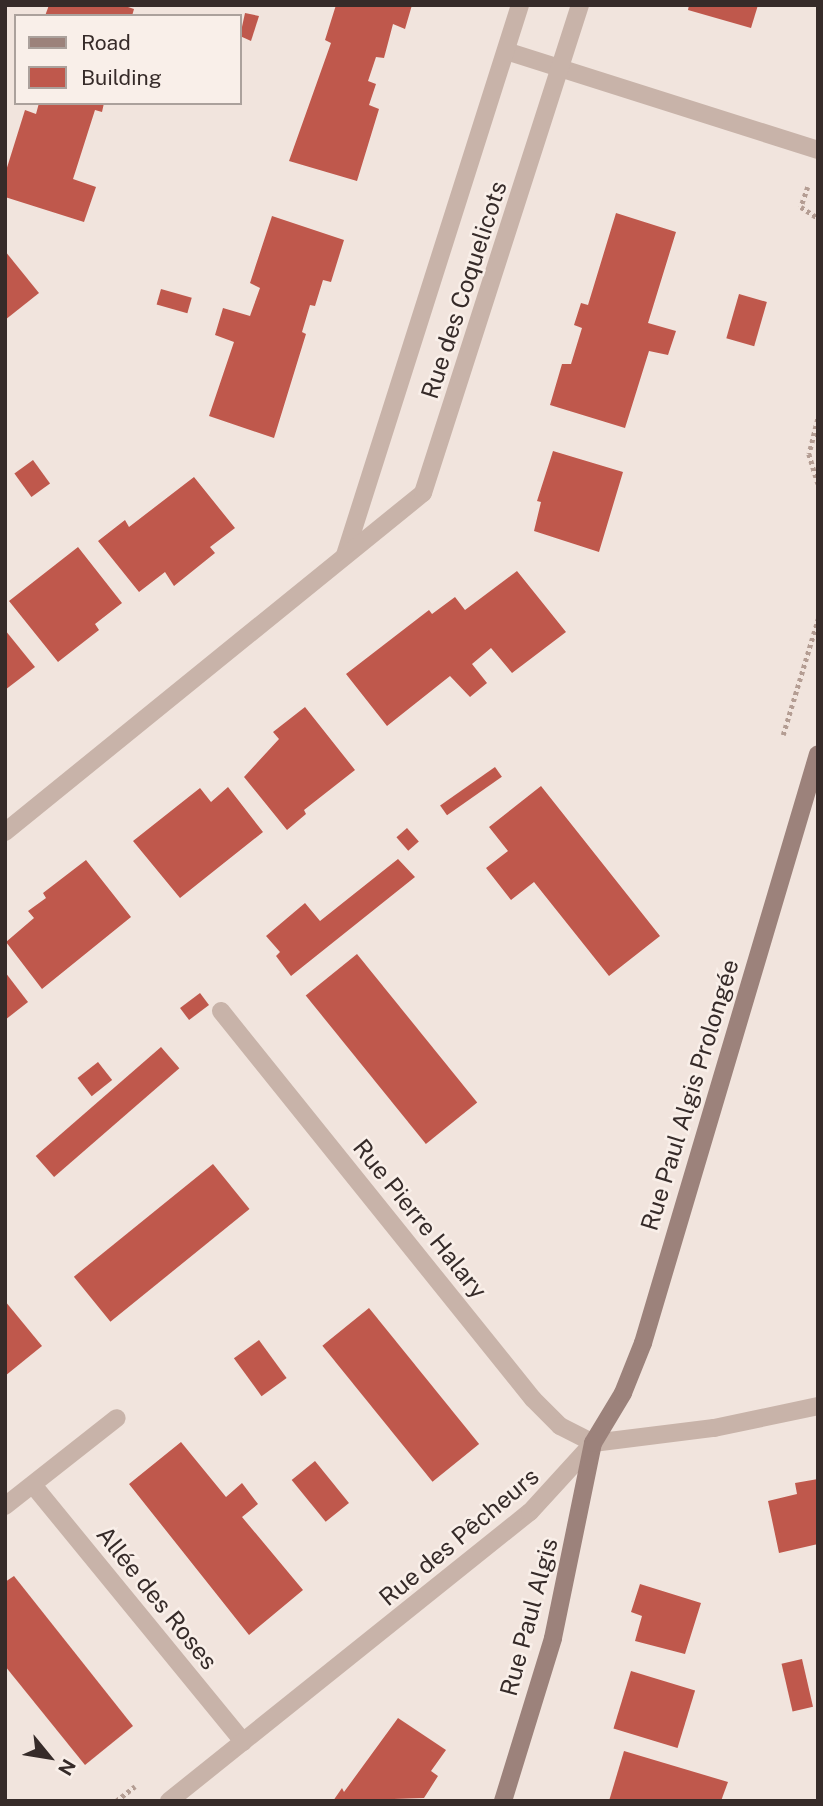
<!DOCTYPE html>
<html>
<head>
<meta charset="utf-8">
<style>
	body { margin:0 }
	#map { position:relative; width:823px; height:1806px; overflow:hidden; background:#f1e4dd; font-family:"Public Sans",sans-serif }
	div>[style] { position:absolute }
	.building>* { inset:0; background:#bf584c; transform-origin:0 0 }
	.path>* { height:4.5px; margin-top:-2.25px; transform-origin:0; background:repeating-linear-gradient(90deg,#b49d93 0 3.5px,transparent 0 7px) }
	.lane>* { height:18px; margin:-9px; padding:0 9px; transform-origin:9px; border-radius:9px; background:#c8b3a9 }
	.street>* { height:18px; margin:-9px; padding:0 9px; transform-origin:9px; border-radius:9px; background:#c8b3a9 }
	.secondary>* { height:18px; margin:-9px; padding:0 9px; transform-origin:9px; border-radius:9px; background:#9c827b }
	span { translate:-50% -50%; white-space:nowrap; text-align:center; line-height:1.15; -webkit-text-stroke:5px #f9efe9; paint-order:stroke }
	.street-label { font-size:24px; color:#362b29 }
	.frame { position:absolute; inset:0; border:7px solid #362b29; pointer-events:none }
	.legend { position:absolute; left:14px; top:14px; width:228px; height:91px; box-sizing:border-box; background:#f9efe9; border:2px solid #aba19c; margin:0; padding:9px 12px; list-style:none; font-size:21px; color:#362b29 }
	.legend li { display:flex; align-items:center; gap:14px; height:35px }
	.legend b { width:35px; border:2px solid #aba19c }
	.north { position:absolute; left:14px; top:1722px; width:70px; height:70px; -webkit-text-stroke:5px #f9efe9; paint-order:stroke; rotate:120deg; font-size:19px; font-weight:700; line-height:28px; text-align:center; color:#362b29 }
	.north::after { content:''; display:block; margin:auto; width:24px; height:32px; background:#362b29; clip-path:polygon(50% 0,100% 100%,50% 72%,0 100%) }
</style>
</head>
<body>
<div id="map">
	<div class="building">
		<i style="clip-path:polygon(49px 5px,122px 5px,134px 9px,132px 16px,45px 16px)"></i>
		<i style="clip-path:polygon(336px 5px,412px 5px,405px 29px,393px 24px,384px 58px,376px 57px,368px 81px,376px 84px,369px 105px,379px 109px,357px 181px,289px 161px,331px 43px,325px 40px)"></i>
		<i style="clip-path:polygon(689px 5px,758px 5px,751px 28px,688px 10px)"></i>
		<i style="clip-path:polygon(245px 13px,259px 16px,251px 41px,240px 36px)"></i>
		<i style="clip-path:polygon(39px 103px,104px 103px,102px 112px,95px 110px,73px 179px,96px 187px,84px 222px,5px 197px,5px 174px,25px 110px,36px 114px)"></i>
		<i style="clip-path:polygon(616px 213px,676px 232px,648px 323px,676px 331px,668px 355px,649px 351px,625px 428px,550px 405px,562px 364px,571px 364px,582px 328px,574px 325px,581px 303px,588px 305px)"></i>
		<i style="clip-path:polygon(272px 216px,344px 240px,331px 282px,323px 280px,315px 306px,310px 305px,302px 332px,306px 334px,274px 438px,209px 416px,234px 342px,215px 335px,223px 308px,250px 316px,260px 288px,250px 283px)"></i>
		<i style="clip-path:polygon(5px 251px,39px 293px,5px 320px)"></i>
		<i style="left:161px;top:289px;width:32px;height:16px;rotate:16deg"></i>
		<i style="left:739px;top:294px;width:29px;height:46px;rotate:16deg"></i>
		<i style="clip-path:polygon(553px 451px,623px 472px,599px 552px,534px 531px,541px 502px,537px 501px)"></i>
		<i style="left:33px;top:460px;width:29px;height:23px;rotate:54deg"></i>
		<i style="clip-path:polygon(194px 477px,235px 528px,210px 547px,215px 553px,174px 586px,165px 572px,139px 592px,98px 541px,125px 520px,129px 527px)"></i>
		<i style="clip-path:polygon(78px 547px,122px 603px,95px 624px,99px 630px,58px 662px,9px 601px)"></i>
		<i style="clip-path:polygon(517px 571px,566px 632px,512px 673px,491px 648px,472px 664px,487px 683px,470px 697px,450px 676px,387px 726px,346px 674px,429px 610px,432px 614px,455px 597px,465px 610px)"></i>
		<i style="clip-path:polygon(5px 630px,35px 667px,5px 690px)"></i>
		<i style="clip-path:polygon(305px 707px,355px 770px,304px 810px,306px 814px,287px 830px,244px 777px,279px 739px,273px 732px)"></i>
		<i style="left:495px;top:767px;width:12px;height:67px;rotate:55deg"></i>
		<i style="clip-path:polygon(541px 786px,660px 936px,609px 976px,534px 882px,511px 900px,486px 868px,508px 851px,489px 827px)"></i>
		<i style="clip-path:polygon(228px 787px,263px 832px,180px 898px,133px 841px,200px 788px,211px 802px)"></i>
		<i style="left:407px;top:828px;width:18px;height:14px;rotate:49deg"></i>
		<i style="clip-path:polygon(398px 859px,415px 877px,291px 976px,276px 956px,280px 952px,266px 936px,305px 903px,320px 921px)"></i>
		<i style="clip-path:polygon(86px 860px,131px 917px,42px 989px,6px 942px,34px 918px,28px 911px,46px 898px,43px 893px)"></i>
		<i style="left:357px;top:954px;width:191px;height:66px;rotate:51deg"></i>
		<i style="clip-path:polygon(5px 972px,28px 1002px,5px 1020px)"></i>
		<i style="left:200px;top:993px;width:15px;height:25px;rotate:53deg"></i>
		<i style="left:161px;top:1047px;width:28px;height:166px;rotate:49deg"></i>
		<i style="left:98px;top:1062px;width:23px;height:26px;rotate:52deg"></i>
		<i style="left:213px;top:1164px;width:58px;height:179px;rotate:51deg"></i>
		<i style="clip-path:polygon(5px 1301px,42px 1346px,5px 1376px)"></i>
		<i style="left:369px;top:1308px;width:175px;height:60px;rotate:51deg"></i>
		<i style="left:259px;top:1340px;width:47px;height:31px;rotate:54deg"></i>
		<i style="clip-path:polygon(181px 1442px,226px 1497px,242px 1483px,258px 1504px,242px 1517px,303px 1590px,249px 1635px,129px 1484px)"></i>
		<i style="left:315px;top:1461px;width:54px;height:30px;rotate:51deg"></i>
		<i style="clip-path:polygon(818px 1479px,818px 1544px,779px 1553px,768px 1501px,797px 1494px,795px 1483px)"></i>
		<i style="clip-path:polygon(14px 1576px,133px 1726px,85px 1765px,5px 1666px,5px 1582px)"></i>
		<i style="clip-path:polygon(640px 1584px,701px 1603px,685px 1654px,635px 1641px,642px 1616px,631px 1612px)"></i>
		<i style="left:802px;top:1659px;width:49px;height:21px;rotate:77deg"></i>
		<i style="left:631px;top:1671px;width:67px;height:60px;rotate:17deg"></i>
		<i style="clip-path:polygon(398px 1718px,446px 1750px,431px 1771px,438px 1776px,424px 1798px,333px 1801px,342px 1788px,344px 1792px)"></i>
		<i style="clip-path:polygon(624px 1751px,728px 1782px,721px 1801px,609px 1801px)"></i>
	</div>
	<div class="path">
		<i style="left:808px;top:187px;width:21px;rotate:109deg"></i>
		<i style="left:801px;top:207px;width:20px;rotate:33deg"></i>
		<i style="left:818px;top:419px;width:36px;rotate:104deg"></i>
		<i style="left:809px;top:454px;width:31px;rotate:73deg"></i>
		<i style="left:783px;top:735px;width:121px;rotate:-73.2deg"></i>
		<i style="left:116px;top:1801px;width:24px;rotate:-38deg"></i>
	</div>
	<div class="lane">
		<i style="left:221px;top:1011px;width:498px;rotate:51.2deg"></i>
		<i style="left:533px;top:1399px;width:38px;rotate:45deg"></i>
		<i style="left:560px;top:1426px;width:37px;rotate:27deg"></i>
		<i style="left:33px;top:1485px;width:332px;rotate:50.7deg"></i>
		<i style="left:5px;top:1506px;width:142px;rotate:-38.2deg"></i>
	</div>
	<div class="street">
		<i style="left:506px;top:51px;width:327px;rotate:17.6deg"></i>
		<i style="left:345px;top:555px;width:577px;rotate:-72.35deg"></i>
		<i style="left:5px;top:832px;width:538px;rotate:-39.04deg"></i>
		<i style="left:423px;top:493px;width:513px;rotate:-72.17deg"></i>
		<i style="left:169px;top:1801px;width:462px;rotate:-38.7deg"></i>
		<i style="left:530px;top:1512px;width:93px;rotate:-47.6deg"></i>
		<i style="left:593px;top:1443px;width:122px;rotate:-7.1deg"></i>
		<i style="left:714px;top:1428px;width:106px;rotate:-11.9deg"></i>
	</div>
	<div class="secondary">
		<i style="left:503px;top:1801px;width:170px;rotate:-72.9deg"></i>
		<i style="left:553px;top:1638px;width:199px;rotate:-78.4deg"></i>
		<i style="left:593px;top:1443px;width:58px;rotate:-59deg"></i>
		<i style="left:623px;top:1393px;width:54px;rotate:-68.2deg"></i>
		<i style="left:643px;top:1343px;width:614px;rotate:-73.45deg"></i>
	</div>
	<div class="street-label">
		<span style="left:464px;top:290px;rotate:-72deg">Rue des Coquelicots</span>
		<span style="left:690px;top:1095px;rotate:-73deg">Rue Paul Algis Prolongée</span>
		<span style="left:420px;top:1219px;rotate:51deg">Rue Pierre Halary</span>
		<span style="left:459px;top:1537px;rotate:-40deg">Rue des Pêcheurs</span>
		<span style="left:157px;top:1598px;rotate:51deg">Allée des Roses</span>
		<span style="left:529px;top:1617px;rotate:-75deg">Rue Paul Algis</span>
	</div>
	<div class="frame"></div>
	<ul class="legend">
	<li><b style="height:9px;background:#9c827b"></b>Road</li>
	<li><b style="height:19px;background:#bf584c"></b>Building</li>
	</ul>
	<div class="north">N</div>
</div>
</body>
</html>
